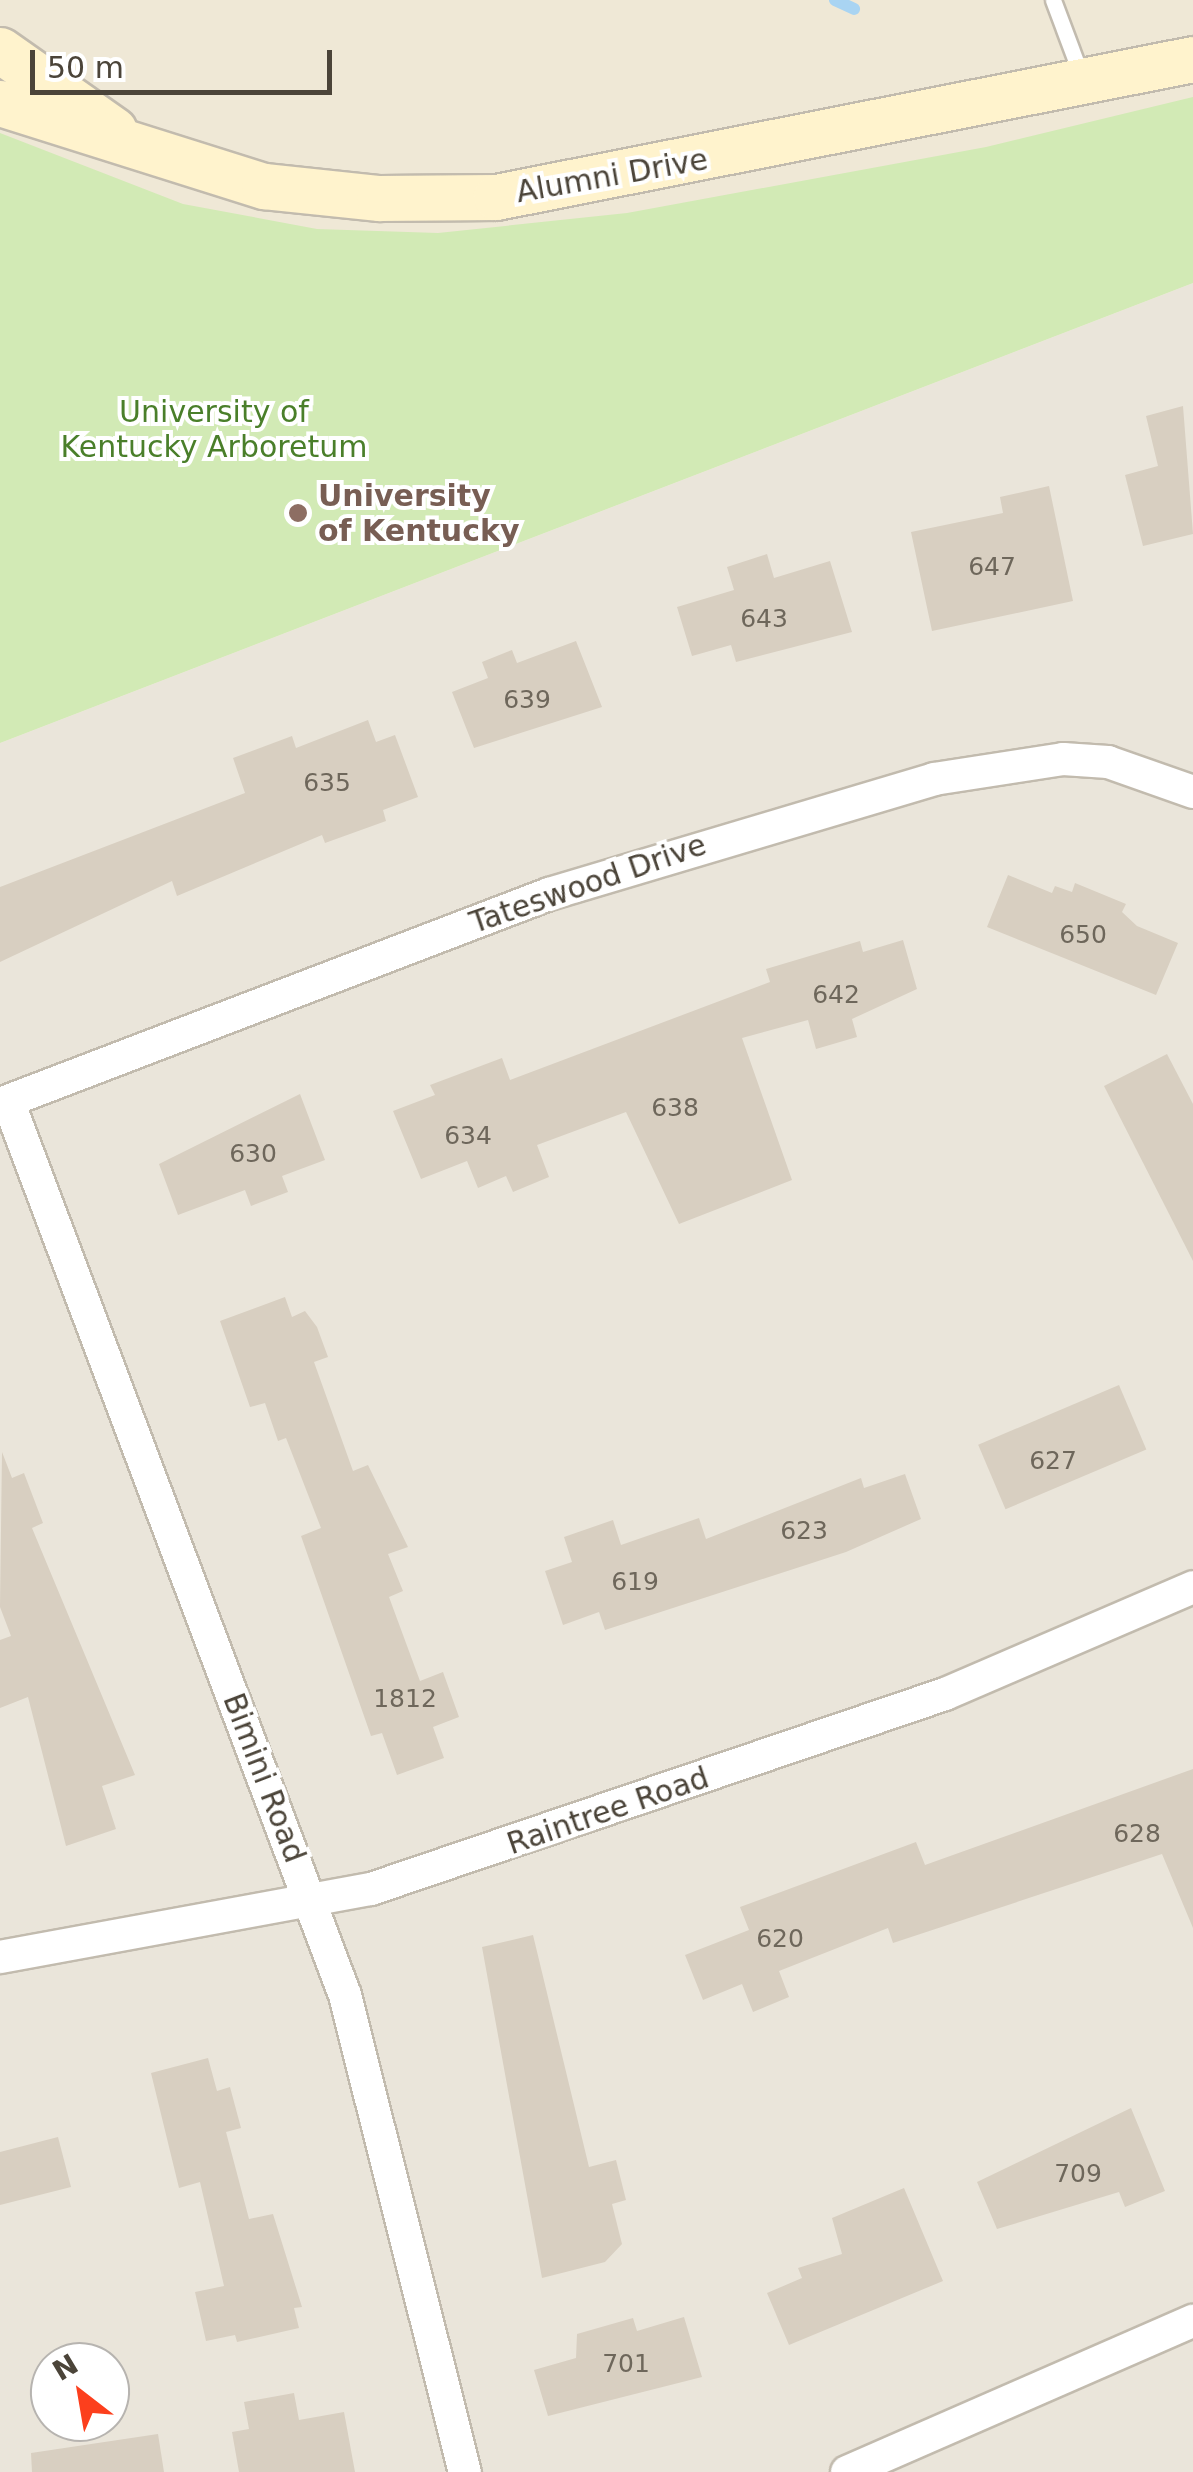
<!DOCTYPE html>
<html>
<head>
<meta charset="utf-8">
<style>
	body { margin:0 }
	#map { position:relative; width:1193px; height:2472px; overflow:hidden; background:#f6f3ec; font-family:"DejaVu Sans",sans-serif }
	div>[style] { position:absolute }
	.residential>* { inset:0; background:#eae5da }
	.education>* { inset:0; background:#efe8d6 }
	.green>* { inset:0; background:#d2eab5 }
	.stream>* { height:12px; margin:-6px; padding:0 6px; transform-origin:6px; border-radius:6px; background:#a9d4f2 }
	.building>* { inset:0; background:#d8cfc1; transform-origin:0 0 }
	.roads { filter:drop-shadow(2px 0 #c2bbae) drop-shadow(-2px 0 #c2bbae) drop-shadow(0 2px #c2bbae) drop-shadow(0 -2px #c2bbae) }
	.service>* { height:15px; margin:-7.5px; padding:0 7.5px; transform-origin:7.5px; border-radius:7.5px; background:#fff }
	.minor>* { height:32px; margin:-16px; padding:0 16px; transform-origin:16px; border-radius:16px; background:#fff }
	.secondary>* { height:45px; margin:-22.5px; padding:0 22.5px; transform-origin:22.5px; border-radius:22.5px; background:#fff3cd }
	.dots>* { width:28px; height:28px; translate:-50% -50%; box-sizing:border-box; border:5px solid #fff; border-radius:50% }
	span { translate:-50% -50%; white-space:nowrap; text-align:center; line-height:1.15; -webkit-text-stroke:8px #fff; paint-order:stroke }
	.number-label { font-size:25px; color:#6e675b }
	.number-label span { -webkit-text-stroke-width:0 }
	.street-label { font-size:30px; color:#4b4439 }
	.park-label { font-size:30px; color:#4a7f2a }
	.education-label { font-size:30px; color:#785e54; font-weight:700 }
	.left { translate:0 -50%; text-align:left }
	.north { position:absolute; left:30px; top:2342px; width:100px; height:100px; box-sizing:border-box; background:#fff; border:2px solid #b7b4b0; border-radius:50%; rotate:329deg; font-size:28px; font-weight:700; line-height:40px; text-align:center; color:#4b4439 }
	.north::after { content:''; display:block; margin:auto; width:35px; height:45px; background:#fc3f1d; clip-path:polygon(50% 0,100% 100%,50% 72%,0 100%) }
	.scale { position:absolute; left:30px; top:50px; width:302px; height:45px; box-sizing:border-box; border:5px solid #4b4439; border-top:0; padding-left:12px; font-size:30px; line-height:35px; white-space:nowrap; color:#4b4439; -webkit-text-stroke:8px #fff; paint-order:stroke }
</style>
</head>
<body>
<div id="map">
	<div class="residential">
		<i style="clip-path:polygon(evenodd,1193px 283px,1193px 2472px,0 2472px,0 743px,1193px 283px,50px 2362px,110px 2362px,110px 2422px,50px 2422px,50px 2362px)"></i>
	</div>
	<div class="education">
		<i style="clip-path:polygon(0 0,1193px 0,1193px 283px,0 743px)"></i>
	</div>
	<div class="green">
		<i style="clip-path:polygon(1193px 97px,1193px 283px,0 743px,0 133px,183px 204px,317px 229px,438px 233px,627px 213px,986px 147px)"></i>
	</div>
	<div class="stream">
		<i style="left:835px;top:0;width:21px;rotate:25deg"></i>
	</div>
	<div class="building">
		<i style="clip-path:polygon(1183px 406px,1193px 534px,1143px 546px,1125px 475px,1158px 466px,1146px 416px)"></i>
		<i style="clip-path:polygon(1049px 486px,1073px 601px,932px 631px,911px 532px,1003px 513px,1000px 497px)"></i>
		<i style="clip-path:polygon(767px 554px,774px 578px,830px 561px,852px 632px,736px 662px,731px 645px,692px 656px,677px 607px,734px 590px,727px 567px)"></i>
		<i style="clip-path:polygon(576px 641px,602px 707px,474px 748px,452px 692px,488px 678px,482px 662px,512px 650px,517px 663px)"></i>
		<i style="clip-path:polygon(368px 720px,376px 742px,395px 735px,418px 797px,383px 810px,386px 821px,325px 843px,322px 835px,177px 896px,172px 881px,0 962px,0 887px,245px 793px,233px 758px,292px 736px,296px 748px)"></i>
		<i style="clip-path:polygon(1008px 875px,1052px 893px,1055px 886px,1072px 892px,1075px 883px,1126px 904px,1122px 912px,1137px 926px,1178px 943px,1156px 995px,987px 927px)"></i>
		<i style="clip-path:polygon(903px 940px,917px 989px,852px 1019px,857px 1037px,816px 1049px,808px 1020px,742px 1038px,792px 1180px,679px 1224px,626px 1112px,537px 1145px,549px 1177px,513px 1192px,506px 1176px,478px 1188px,467px 1161px,421px 1179px,393px 1111px,435px 1095px,430px 1085px,502px 1058px,510px 1080px,770px 982px,766px 969px,860px 941px,863px 952px)"></i>
		<i style="clip-path:polygon(1167px 1054px,1193px 1104px,1193px 1261px,1104px 1086px)"></i>
		<i style="clip-path:polygon(300px 1094px,325px 1160px,282px 1176px,288px 1192px,251px 1206px,245px 1190px,178px 1215px,159px 1164px)"></i>
		<i style="clip-path:polygon(285px 1297px,292px 1317px,305px 1311px,317px 1327px,328px 1357px,314px 1362px,353px 1471px,368px 1465px,408px 1547px,388px 1554px,403px 1591px,389px 1597px,420px 1681px,443px 1672px,459px 1717px,433px 1727px,444px 1758px,397px 1775px,382px 1733px,371px 1736px,301px 1536px,321px 1528px,286px 1438px,278px 1441px,265px 1403px,250px 1407px,220px 1321px)"></i>
		<i style="left:1119px;top:1385px;width:70px;height:153px;rotate:67deg"></i>
		<i style="clip-path:polygon(2px 1452px,12px 1478px,24px 1473px,43px 1523px,32px 1528px,135px 1775px,102px 1786px,116px 1829px,66px 1846px,28px 1697px,0 1708px,0 1640px,11px 1636px,0 1607px)"></i>
		<i style="clip-path:polygon(905px 1474px,921px 1519px,846px 1552px,605px 1630px,599px 1612px,563px 1625px,545px 1571px,572px 1562px,564px 1537px,613px 1520px,621px 1545px,699px 1518px,706px 1539px,861px 1478px,864px 1488px)"></i>
		<i style="clip-path:polygon(1193px 1769px,1193px 1928px,1162px 1854px,893px 1943px,888px 1928px,779px 1971px,789px 1997px,753px 2012px,742px 1984px,703px 2000px,685px 1955px,749px 1930px,740px 1907px,916px 1842px,925px 1865px)"></i>
		<i style="clip-path:polygon(533px 1935px,589px 2167px,616px 2160px,626px 2200px,612px 2204px,622px 2244px,605px 2262px,542px 2278px,482px 1947px)"></i>
		<i style="clip-path:polygon(208px 2058px,217px 2091px,230px 2087px,241px 2128px,226px 2132px,249px 2219px,273px 2214px,302px 2307px,294px 2308px,299px 2328px,237px 2342px,235px 2335px,206px 2341px,195px 2292px,224px 2286px,200px 2182px,179px 2188px,151px 2073px)"></i>
		<i style="clip-path:polygon(1131px 2108px,1165px 2191px,1125px 2207px,1119px 2192px,997px 2229px,977px 2182px)"></i>
		<i style="clip-path:polygon(58px 2137px,71px 2187px,0 2205px,0 2152px)"></i>
		<i style="clip-path:polygon(904px 2188px,943px 2281px,789px 2345px,767px 2293px,802px 2278px,798px 2268px,842px 2254px,832px 2218px)"></i>
		<i style="clip-path:polygon(684px 2317px,702px 2377px,548px 2416px,534px 2370px,576px 2358px,577px 2334px,633px 2318px,637px 2331px)"></i>
		<i style="clip-path:polygon(294px 2393px,299px 2420px,344px 2412px,355px 2472px,239px 2472px,232px 2432px,249px 2429px,244px 2402px)"></i>
		<i style="clip-path:polygon(158px 2434px,164px 2472px,32px 2472px,31px 2453px)"></i>
	</div>
	<div class="roads">
		<div class="service">
			<i style="left:1053px;top:0;width:80px;rotate:69.5deg"></i>
		</div>
		<div class="minor">
			<i style="left:8px;top:1101px;width:955px;rotate:69.35deg"></i>
			<i style="left:345px;top:1995px;width:492px;rotate:75.9deg"></i>
			<i style="left:0;top:1104px;width:588px;rotate:-20.93deg"></i>
			<i style="left:549px;top:894px;width:402px;rotate:-16.6deg"></i>
			<i style="left:934px;top:779px;width:131px;rotate:-8.8deg"></i>
			<i style="left:1063px;top:759px;width:45px;rotate:3.8deg"></i>
			<i style="left:1108px;top:762px;width:90px;rotate:19.4deg"></i>
			<i style="left:0;top:1957px;width:377px;rotate:-10.4deg"></i>
			<i style="left:371px;top:1889px;width:606px;rotate:-18.76deg"></i>
			<i style="left:945px;top:1694px;width:270px;rotate:-23.3deg"></i>
			<i style="left:847px;top:2472px;width:378px;rotate:-23.6deg"></i>
		</div>
		<div class="secondary">
			<i style="left:0;top:50px;width:139px;rotate:35.1deg"></i>
			<i style="left:0;top:103px;width:277px;rotate:17.5deg"></i>
			<i style="left:264px;top:186px;width:116px;rotate:6deg"></i>
			<i style="left:379px;top:198px;width:117px;rotate:-0.5deg"></i>
			<i style="left:496px;top:197px;width:711px;rotate:-11.2deg"></i>
		</div>
	</div>
	<div class="dots">
		<i style="left:298px;top:513px;background:#8d6e63"></i>
	</div>
	<div class="number-label">
		<span style="left:992px;top:567px">647</span>
		<span style="left:764px;top:619px">643</span>
		<span style="left:527px;top:700px">639</span>
		<span style="left:327px;top:783px">635</span>
		<span style="left:1083px;top:935px">650</span>
		<span style="left:836px;top:995px">642</span>
		<span style="left:675px;top:1108px">638</span>
		<span style="left:468px;top:1136px">634</span>
		<span style="left:253px;top:1154px">630</span>
		<span style="left:1053px;top:1461px">627</span>
		<span style="left:804px;top:1531px">623</span>
		<span style="left:635px;top:1582px">619</span>
		<span style="left:405px;top:1699px">1812</span>
		<span style="left:1137px;top:1834px">628</span>
		<span style="left:780px;top:1939px">620</span>
		<span style="left:1078px;top:2174px">709</span>
		<span style="left:626px;top:2364px">701</span>
	</div>
	<div class="street-label">
		<span style="left:612px;top:176px;rotate:-10deg">Alumni Drive</span>
		<span style="left:588px;top:884px;rotate:-19deg">Tateswood Drive</span>
		<span style="left:264px;top:1778px;rotate:69deg">Bimini Road</span>
		<span style="left:608px;top:1811px;rotate:-19deg">Raintree Road</span>
	</div>
	<div class="park-label">
		<span style="left:214px;top:429px">University of<br>Kentucky Arboretum</span>
	</div>
	<div class="education-label">
		<span class="left" style="left:318px;top:513px">University<br>of Kentucky</span>
	</div>
	<div class="north">N</div>
	<div class="scale">50 m</div>
</div>
</body>
</html>
